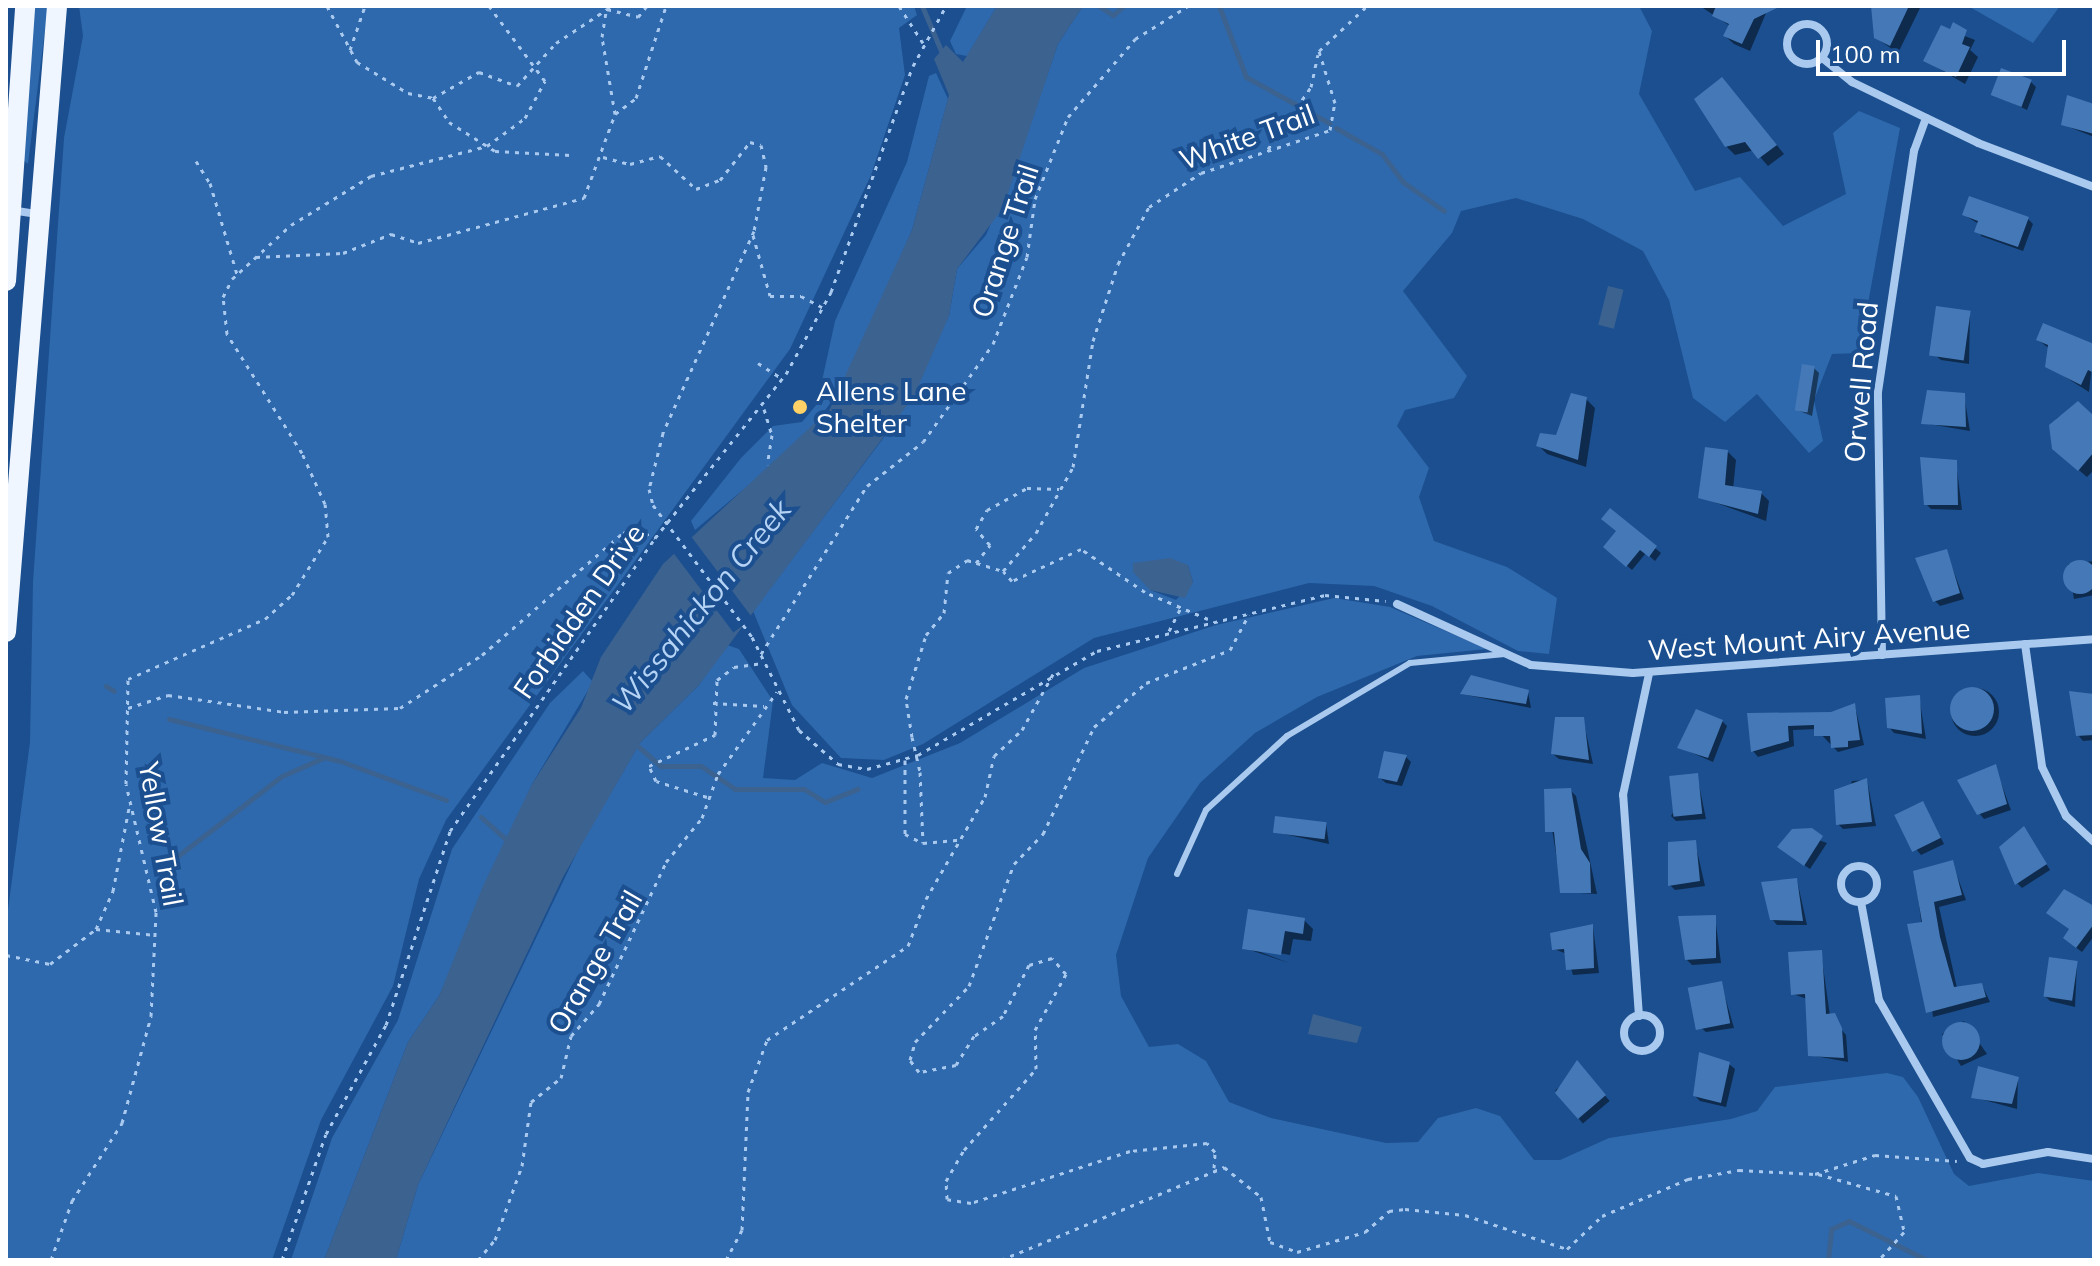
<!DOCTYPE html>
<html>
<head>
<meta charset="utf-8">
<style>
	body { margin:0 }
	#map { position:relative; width:2100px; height:1266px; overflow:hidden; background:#1b4f8f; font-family:Mulish,sans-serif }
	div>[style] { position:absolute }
	.green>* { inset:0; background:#2e69ad }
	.water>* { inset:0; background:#3c6290; transform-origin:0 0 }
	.pier>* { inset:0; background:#1b4f8f; transform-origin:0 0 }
	.shadow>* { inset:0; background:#0007; transform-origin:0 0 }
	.round { border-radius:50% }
	.stream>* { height:5px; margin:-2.5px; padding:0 2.5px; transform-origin:2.5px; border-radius:2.5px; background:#3c6290 }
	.building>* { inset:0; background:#4478b7; transform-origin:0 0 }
	.path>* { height:3px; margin-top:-1.5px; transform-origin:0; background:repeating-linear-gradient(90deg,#a9c9ee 0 4px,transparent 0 10px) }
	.lane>* { height:6px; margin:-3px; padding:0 3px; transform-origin:3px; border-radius:3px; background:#a9c9ee }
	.street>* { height:8px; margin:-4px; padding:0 4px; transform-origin:4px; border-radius:4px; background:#a9c9ee }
	.street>.ring { margin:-4px; padding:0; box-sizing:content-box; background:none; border:8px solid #a9c9ee; border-radius:50% }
	.primary>* { height:20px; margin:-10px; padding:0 10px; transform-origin:10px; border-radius:10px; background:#f0f6ff }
	.path-bridge>* { height:3px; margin-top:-1.5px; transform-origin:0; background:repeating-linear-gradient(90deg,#a9c9ee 0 4px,transparent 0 10px) }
	.dots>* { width:22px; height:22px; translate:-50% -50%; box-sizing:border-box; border:4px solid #1b4f8f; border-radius:50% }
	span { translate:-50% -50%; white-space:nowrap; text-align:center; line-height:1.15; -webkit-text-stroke:8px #1b4f8f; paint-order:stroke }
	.street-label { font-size:28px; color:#fff }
	.poi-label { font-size:28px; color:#fff }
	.left { translate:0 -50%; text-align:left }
	.water-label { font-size:30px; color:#b5d3f5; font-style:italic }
	.frame { position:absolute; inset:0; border:8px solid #fff; pointer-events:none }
	.scale { position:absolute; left:1816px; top:40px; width:250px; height:36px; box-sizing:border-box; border:4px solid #fff; border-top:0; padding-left:10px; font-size:24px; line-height:28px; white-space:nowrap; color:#fff; -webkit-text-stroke:6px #1b4f8f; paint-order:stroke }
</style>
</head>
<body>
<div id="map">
	<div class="green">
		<i style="clip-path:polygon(33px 6px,48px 6px,28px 164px,23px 160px)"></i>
		<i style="clip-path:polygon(79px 6px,914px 6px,917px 15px,899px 28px,905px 75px,871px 175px,790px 349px,446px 820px,419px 879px,393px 986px,321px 1120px,272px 1260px,6px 1260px,6px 925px,30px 742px,33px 582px,64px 138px,83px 36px)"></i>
		<i style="clip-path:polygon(967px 6px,997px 6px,967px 56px,956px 54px,950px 41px)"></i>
		<i style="clip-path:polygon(evenodd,1083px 6px,1639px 6px,1652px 31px,1639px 94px,1695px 191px,1740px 177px,1783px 226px,1846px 194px,1833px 133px,1859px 111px,1900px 128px,1859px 353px,1832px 354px,1814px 400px,1823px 441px,1809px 453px,1757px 394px,1725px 422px,1693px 398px,1669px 300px,1643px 251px,1583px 219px,1516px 198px,1461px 211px,1452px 233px,1403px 291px,1467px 376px,1454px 398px,1405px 410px,1397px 426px,1429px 468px,1419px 497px,1434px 541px,1507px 567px,1557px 598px,1549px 654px,1518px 651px,1432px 606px,1374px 586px,1309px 583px,1094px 638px,923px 744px,884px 760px,841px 758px,792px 705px,753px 611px,891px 428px,949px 316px,957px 269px,986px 235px,1016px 166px,1058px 44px,1083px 6px,1188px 565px,1193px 582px,1176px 600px,1150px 590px,1188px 565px)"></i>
		<i style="clip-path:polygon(1968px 6px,2060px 6px,2033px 43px)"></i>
		<i style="clip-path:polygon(936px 73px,948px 99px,912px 230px,846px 381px,806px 437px,695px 530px,691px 521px,741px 458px,773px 426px,802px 422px,817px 404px,835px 321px,907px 162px,929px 76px)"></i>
		<i style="clip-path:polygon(1334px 598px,1390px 607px,1487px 649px,1417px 656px,1317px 697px,1255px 733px,1200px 783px,1148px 858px,1116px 955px,1121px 996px,1149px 1047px,1178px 1044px,1206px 1061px,1229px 1102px,1271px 1118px,1386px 1143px,1418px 1142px,1438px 1118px,1476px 1108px,1500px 1116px,1534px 1160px,1560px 1160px,1609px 1138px,1731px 1119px,1757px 1111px,1775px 1087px,1887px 1073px,1903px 1077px,1918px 1097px,1954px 1174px,1969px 1186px,2038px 1173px,2094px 1181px,2094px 1260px,396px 1260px,418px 1185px,581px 844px,640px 743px,699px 685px,727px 645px,739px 649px,773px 701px,763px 778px,795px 780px,822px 763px,872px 778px,960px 743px,1084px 668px,1216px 625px)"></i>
		<i style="clip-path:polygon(583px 671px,593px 682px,532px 784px,439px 996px,408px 1042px,324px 1260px,291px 1260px,332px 1138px,398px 1020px,452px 849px,550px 703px)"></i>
	</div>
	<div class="water">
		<i style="clip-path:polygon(997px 6px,1083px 6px,1058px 44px,1003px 208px,957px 269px,949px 316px,914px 396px,699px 685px,640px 743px,563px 877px,475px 1063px,418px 1185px,396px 1260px,324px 1260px,408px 1042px,439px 996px,483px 886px,532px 784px,581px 708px,601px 657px,663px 564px,830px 409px,912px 230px,949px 95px,934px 59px,946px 45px,963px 62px)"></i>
		<i style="left:1608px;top:286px;width:16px;height:40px;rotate:14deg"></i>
		<i style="clip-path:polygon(1170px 558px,1188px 565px,1193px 582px,1185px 598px,1150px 590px,1133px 572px,1133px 563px)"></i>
		<i style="clip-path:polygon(1313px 1014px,1362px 1027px,1357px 1043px,1308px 1034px)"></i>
	</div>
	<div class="pier">
		<i style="left:690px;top:535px;width:104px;height:24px;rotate:53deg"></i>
	</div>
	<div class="shadow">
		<i style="clip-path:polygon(1700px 6px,1769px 6px,1750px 51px,1734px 44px,1725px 36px,1730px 26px)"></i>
		<i style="clip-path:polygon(1873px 6px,1921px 6px,1898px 53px,1876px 38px)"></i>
		<i style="clip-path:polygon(1942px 27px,1975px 40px,1970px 50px,1978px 57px,1965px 84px,1926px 61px)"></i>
		<i style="clip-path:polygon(2031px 82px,2036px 87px,2027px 110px,1994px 94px)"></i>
		<i style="clip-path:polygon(1730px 88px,1784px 154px,1768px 166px,1754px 150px,1735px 155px,1726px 146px)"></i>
		<i style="clip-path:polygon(2094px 106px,2094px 137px,2064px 125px)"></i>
		<i style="clip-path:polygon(1964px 215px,2028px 219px,2033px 224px,2023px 251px,1981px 236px,1979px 224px)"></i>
		<i style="clip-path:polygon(1970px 313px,1969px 364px,1941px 360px,1935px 355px)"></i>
		<i style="clip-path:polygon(2038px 340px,2094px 347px,2089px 392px,2048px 366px,2050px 349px)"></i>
		<i style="clip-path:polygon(1814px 368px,1819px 373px,1812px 416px,1797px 410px)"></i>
		<i style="clip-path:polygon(1964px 395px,1970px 431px,1923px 423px)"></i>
		<i style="left:801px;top:399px;width:13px;height:13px;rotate:42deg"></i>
		<i style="clip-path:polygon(1586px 399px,1595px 408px,1586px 467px,1547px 454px,1539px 446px,1557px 437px)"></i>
		<i style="clip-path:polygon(2078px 404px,2094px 417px,2094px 470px,2087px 477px,2054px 449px,2056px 419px)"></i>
		<i style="clip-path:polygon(1727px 451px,1736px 460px,1733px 489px,1761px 493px,1769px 501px,1766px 521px,1700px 497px)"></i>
		<i style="clip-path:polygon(1956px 462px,1962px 510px,1931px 509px,1926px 504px)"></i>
		<i style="clip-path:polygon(1610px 511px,1661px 553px,1655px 561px,1646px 553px,1632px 570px,1606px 547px,1618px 532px)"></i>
		<i style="clip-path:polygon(1946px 551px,1964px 599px,1940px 606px,1935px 601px)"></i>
		<i style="clip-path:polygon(2094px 561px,2094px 595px,2074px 599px,2068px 564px)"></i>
		<i class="round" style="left:1951px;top:688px;width:48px;height:48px"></i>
		<i style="clip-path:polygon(1528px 692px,1531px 708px,1462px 694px)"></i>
		<i style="clip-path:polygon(2094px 694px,2094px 740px,2083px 741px,2078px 735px)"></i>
		<i style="clip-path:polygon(1919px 697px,1926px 739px,1894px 733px,1889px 727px)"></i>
		<i style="clip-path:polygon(1855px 706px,1864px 745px,1838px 752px,1816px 729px,1793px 730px,1794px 746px,1758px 757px,1753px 751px,1749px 714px,1832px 714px)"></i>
		<i style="clip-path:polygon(1583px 719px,1593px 764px,1559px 759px,1553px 754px)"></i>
		<i style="clip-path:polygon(1722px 721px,1727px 726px,1713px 762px,1679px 747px)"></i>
		<i style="clip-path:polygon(1406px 757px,1411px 762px,1402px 786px,1386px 783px,1380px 778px)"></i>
		<i style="clip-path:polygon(1995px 767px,2011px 810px,1984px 819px,1979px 813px)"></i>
		<i style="clip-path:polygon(1697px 775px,1706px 819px,1676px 821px,1671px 816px)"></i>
		<i style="clip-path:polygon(1867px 780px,1876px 826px,1843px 829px,1838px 824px,1852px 781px)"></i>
		<i style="clip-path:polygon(1570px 790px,1576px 796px,1597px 894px,1562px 892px,1546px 791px)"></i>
		<i style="clip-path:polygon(1923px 803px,1944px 844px,1921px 855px,1916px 849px)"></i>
		<i style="clip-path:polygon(1326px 824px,1329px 844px,1275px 832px)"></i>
		<i style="clip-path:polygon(2024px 829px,2050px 870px,2022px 888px,2017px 883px)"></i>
		<i style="clip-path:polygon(1793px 831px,1827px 843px,1810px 869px,1785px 852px)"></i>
		<i style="clip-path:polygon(1695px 842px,1705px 886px,1675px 890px,1670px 885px)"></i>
		<i style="clip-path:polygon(1952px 862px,1966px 900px,1939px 907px,1957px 988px,1982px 985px,1990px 1002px,1933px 1017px,1915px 872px)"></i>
		<i style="clip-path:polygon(1797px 880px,1807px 925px,1777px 925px,1772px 919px)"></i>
		<i style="clip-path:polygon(2094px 911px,2094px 936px,2082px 952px,2070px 943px)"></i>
		<i style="clip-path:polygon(1715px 917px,1721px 963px,1692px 965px,1687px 960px)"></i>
		<i style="clip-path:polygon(1304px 920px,1313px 929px,1311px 941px,1293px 939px,1290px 955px,1250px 948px,1289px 963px,1244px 948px)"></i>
		<i style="clip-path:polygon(1593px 927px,1599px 973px,1573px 975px,1567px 954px,1554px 949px)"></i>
		<i style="clip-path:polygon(1821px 952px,1830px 1016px,1846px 1035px,1848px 1062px,1810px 1055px,1807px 999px,1793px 994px)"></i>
		<i style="clip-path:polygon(2077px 963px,2075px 1007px,2050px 1001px,2044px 995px)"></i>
		<i style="clip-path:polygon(1721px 983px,1734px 1028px,1706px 1032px,1700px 1027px)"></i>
		<i style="clip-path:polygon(1964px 1021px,1987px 1054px,1961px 1066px,1942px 1034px)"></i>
		<i style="clip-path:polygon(1729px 1064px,1735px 1069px,1726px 1107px,1700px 1101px,1695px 1096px)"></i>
		<i style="left:1582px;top:1068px;width:43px;height:35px;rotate:50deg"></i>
		<i style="clip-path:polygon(2018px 1078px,2017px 1109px,1973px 1097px)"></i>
	</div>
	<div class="stream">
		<i style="left:922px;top:6px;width:51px;rotate:66.9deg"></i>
		<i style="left:1099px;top:6px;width:17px;rotate:33deg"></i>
		<i style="left:1113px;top:15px;width:13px;rotate:-42deg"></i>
		<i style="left:1219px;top:6px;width:76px;rotate:69.2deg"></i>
		<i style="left:1246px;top:77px;width:58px;rotate:28.8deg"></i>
		<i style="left:1303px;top:109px;width:30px;rotate:28deg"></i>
		<i style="left:1336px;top:128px;width:53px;rotate:29.5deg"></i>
		<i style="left:1382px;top:154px;width:35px;rotate:53deg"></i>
		<i style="left:1403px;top:182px;width:50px;rotate:35.3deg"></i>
		<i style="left:106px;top:686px;width:9px;rotate:32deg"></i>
		<i style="left:169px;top:719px;width:176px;rotate:13.8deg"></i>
		<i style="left:340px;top:761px;width:113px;rotate:20.2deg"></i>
		<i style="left:633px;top:742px;width:37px;rotate:41deg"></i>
		<i style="left:661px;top:766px;width:40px"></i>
		<i style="left:701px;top:766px;width:41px;rotate:34.1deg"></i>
		<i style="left:735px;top:789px;width:69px"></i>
		<i style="left:804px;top:789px;width:25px;rotate:32deg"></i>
		<i style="left:825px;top:802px;width:35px;rotate:-22deg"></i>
		<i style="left:481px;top:817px;width:39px;rotate:42deg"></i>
		<i style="left:162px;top:868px;width:151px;rotate:-37.5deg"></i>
		<i style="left:282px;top:776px;width:45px;rotate:-23.7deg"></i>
		<i style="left:1828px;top:1260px;width:31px;rotate:-84deg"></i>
		<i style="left:1831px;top:1229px;width:20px;rotate:-24deg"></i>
		<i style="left:1849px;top:1221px;width:87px;rotate:26.6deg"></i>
	</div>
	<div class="building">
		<i style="clip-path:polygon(1716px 6px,1781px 6px,1754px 19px,1742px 44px,1723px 36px,1729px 24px,1712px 16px)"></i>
		<i style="clip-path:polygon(1871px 6px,1909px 6px,1890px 46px,1874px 38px)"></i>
		<i style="clip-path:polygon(1953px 22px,1967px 30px,1962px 44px,1970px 47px,1956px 77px,1923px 61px,1941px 25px,1950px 29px)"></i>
		<i style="left:2001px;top:68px;width:33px;height:29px;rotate:21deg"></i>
		<i style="clip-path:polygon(1722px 77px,1777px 145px,1758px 159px,1745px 142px,1725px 147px,1694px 99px)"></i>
		<i style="clip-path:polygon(2067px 95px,2094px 104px,2094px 134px,2061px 125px)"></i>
		<i style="clip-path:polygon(1969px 196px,2029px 217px,2018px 247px,1974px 232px,1978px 221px,1962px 215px)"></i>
		<i style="left:1936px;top:306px;width:35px;height:50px;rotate:8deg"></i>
		<i style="clip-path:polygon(2043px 323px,2094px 344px,2094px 373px,2088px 370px,2081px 385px,2045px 367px,2048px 345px,2036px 340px)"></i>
		<i style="left:1802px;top:364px;width:13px;height:47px;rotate:9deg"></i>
		<i style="clip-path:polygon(1927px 390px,1965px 393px,1966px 427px,1921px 424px)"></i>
		<i style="clip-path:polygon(1571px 393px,1587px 397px,1578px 460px,1536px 446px,1540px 433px,1556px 435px)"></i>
		<i style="clip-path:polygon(2078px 401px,2094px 416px,2094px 452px,2078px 471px,2052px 449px,2049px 425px)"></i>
		<i style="clip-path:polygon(1705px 447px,1728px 450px,1725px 485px,1762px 491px,1758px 514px,1698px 498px)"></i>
		<i style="clip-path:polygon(1920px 457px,1957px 460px,1958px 505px,1924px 505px)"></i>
		<i style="clip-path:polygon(1610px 508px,1657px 546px,1649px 557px,1640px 550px,1626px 567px,1603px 547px,1616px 531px,1601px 519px)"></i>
		<i style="clip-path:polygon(1947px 549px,1960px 593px,1933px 602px,1915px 558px)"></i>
		<i class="round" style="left:2063px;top:560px;width:34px;height:34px"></i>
		<i style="clip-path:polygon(1471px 675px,1529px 690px,1526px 704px,1460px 694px)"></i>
		<i class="round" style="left:1950px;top:687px;width:44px;height:44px"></i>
		<i style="clip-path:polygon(2069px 691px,2094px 694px,2094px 735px,2076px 736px)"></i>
		<i style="clip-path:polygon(1920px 695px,1922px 734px,1887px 728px,1885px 698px)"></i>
		<i style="clip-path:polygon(1855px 703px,1860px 740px,1848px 741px,1848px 747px,1831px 748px,1830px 736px,1814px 736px,1814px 725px,1788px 726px,1789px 741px,1751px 752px,1747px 713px,1831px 712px)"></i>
		<i style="clip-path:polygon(1696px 709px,1723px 720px,1708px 758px,1677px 748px)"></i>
		<i style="clip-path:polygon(1555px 717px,1584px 717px,1589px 760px,1551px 754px)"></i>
		<i style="clip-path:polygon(1384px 751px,1407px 755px,1397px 782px,1378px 778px)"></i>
		<i style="clip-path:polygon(1996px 764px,2007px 804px,1977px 815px,1957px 780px)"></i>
		<i style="left:1698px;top:773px;width:41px;height:29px;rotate:84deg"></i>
		<i style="clip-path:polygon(1867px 778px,1872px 822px,1836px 825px,1834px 790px)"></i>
		<i style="clip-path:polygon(1571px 788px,1581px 849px,1590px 863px,1591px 893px,1560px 893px,1554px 832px,1545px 832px,1544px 789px)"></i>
		<i style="left:1923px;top:801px;width:41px;height:32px;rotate:64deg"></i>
		<i style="left:1275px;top:816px;width:52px;height:17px;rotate:7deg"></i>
		<i style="clip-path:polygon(2024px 826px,2047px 864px,2015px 885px,1999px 847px)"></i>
		<i style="clip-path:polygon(1812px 828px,1823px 836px,1804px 866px,1777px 847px,1792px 829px)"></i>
		<i style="clip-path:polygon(1696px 840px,1700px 881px,1668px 886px,1668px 842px)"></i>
		<i style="clip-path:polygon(1953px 860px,1962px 895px,1934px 902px,1940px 937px,1954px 987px,1982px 983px,1986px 997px,1926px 1013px,1907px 924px,1922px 922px,1913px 871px)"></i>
		<i style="clip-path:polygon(1797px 878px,1803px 921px,1770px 920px,1761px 882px)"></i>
		<i style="clip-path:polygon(2064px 889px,2094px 906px,2094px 924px,2076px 948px,2063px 938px,2069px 929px,2046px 913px)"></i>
		<i style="clip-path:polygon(1248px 909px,1305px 918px,1303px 934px,1285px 931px,1281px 955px,1242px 949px)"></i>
		<i style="clip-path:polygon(1716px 915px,1716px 958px,1685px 960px,1678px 916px)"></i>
		<i style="clip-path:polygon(1593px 924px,1594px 968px,1566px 970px,1564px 949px,1552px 950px,1550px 933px)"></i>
		<i style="clip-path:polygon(1822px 950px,1826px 1014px,1835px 1013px,1842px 1028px,1844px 1058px,1808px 1056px,1805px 994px,1791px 995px,1788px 952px)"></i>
		<i style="left:2049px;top:957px;width:29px;height:40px;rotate:8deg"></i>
		<i style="left:1722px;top:981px;width:43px;height:35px;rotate:79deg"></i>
		<i class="round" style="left:1942px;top:1022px;width:38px;height:38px"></i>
		<i style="clip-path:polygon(1699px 1052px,1730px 1062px,1721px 1103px,1693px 1096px)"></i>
		<i style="clip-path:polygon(1577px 1060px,1606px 1095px,1578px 1119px,1555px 1093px)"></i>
		<i style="clip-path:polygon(1978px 1066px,2019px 1077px,2012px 1104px,1971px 1098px)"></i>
	</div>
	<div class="path">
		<i style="left:327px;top:6px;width:64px;rotate:61.8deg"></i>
		<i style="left:357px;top:62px;width:60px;rotate:31.3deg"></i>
		<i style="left:408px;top:93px;width:25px;rotate:11deg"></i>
		<i style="left:433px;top:98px;width:53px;rotate:-29.5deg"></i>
		<i style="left:479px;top:72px;width:40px;rotate:20.2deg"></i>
		<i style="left:517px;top:86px;width:58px;rotate:-47.8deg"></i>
		<i style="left:556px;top:43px;width:67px;rotate:-33.5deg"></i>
		<i style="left:899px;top:6px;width:44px;rotate:57deg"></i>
		<i style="left:607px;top:9px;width:32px;rotate:14deg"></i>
		<i style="left:638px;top:17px;width:14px;rotate:-51deg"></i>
		<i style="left:350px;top:50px;width:46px;rotate:-71.2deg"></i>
		<i style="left:433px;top:98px;width:29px;rotate:56deg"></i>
		<i style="left:449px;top:122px;width:54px;rotate:32.2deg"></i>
		<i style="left:495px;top:151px;width:76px;rotate:3deg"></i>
		<i style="left:615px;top:114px;width:26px;rotate:-37deg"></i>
		<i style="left:636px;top:98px;width:97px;rotate:-71.9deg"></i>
		<i style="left:1268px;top:149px;width:75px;rotate:-55.3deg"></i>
		<i style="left:1311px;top:87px;width:33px;rotate:-78deg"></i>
		<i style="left:603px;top:157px;width:28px;rotate:15deg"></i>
		<i style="left:630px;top:164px;width:31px;rotate:-15deg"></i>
		<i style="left:660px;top:156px;width:49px;rotate:42.5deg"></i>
		<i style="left:696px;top:189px;width:26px;rotate:-21deg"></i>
		<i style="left:720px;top:180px;width:48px;rotate:-51.7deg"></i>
		<i style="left:750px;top:142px;width:11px;rotate:15deg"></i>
		<i style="left:761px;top:145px;width:23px;rotate:77deg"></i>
		<i style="left:766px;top:167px;width:65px;rotate:100.6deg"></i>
		<i style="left:754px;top:231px;width:222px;rotate:114.3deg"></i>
		<i style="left:663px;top:433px;width:58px;rotate:104deg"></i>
		<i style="left:649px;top:489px;width:16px;rotate:76deg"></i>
		<i style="left:653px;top:505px;width:165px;rotate:53.1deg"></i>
		<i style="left:752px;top:637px;width:104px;rotate:63.2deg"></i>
		<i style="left:799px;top:730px;width:52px;rotate:41.1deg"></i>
		<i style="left:838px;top:764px;width:29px;rotate:10deg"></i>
		<i style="left:867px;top:769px;width:53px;rotate:-15.4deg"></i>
		<i style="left:918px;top:755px;width:207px;rotate:-30.2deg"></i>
		<i style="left:1097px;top:651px;width:235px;rotate:-13.8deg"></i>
		<i style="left:1325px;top:595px;width:61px;rotate:5.6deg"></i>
		<i style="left:196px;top:161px;width:26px;rotate:58deg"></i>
		<i style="left:210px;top:183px;width:95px;rotate:73.5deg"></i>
		<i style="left:753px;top:235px;width:63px;rotate:74.4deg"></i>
		<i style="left:770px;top:296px;width:31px"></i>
		<i style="left:801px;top:296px;width:24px;rotate:28deg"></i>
		<i style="left:256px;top:257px;width:87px;rotate:-2.6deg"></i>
		<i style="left:343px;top:253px;width:52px;rotate:-21.6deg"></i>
		<i style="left:391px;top:234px;width:28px;rotate:18deg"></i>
		<i style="left:418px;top:243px;width:172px;rotate:-15.2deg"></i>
		<i style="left:584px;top:198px;width:90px;rotate:-69.7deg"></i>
		<i style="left:615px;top:114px;width:78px;rotate:-99.6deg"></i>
		<i style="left:602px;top:37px;width:31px;rotate:-81deg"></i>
		<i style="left:758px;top:363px;width:30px;rotate:33deg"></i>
		<i style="left:764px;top:409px;width:27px;rotate:73deg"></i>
		<i style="left:772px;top:435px;width:30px;rotate:99deg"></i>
		<i style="left:976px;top:563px;width:23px;rotate:-52deg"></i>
		<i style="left:990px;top:545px;width:21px;rotate:-131deg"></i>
		<i style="left:976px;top:529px;width:22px;rotate:-60deg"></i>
		<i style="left:987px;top:510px;width:46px;rotate:-28.8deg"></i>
		<i style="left:1027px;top:488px;width:32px;rotate:2deg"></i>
		<i style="left:1208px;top:619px;width:69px;rotate:-156.8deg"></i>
		<i style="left:1145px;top:592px;width:77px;rotate:-146.1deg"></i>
		<i style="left:1081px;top:549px;width:76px;rotate:155.1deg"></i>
		<i style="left:1012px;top:581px;width:13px;rotate:-132deg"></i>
		<i style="left:1003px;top:571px;width:50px;rotate:-49deg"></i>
		<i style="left:1036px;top:533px;width:76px;rotate:-60.7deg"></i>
		<i style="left:1073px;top:467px;width:128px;rotate:-81deg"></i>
		<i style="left:1093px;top:341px;width:81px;rotate:-72deg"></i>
		<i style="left:1118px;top:264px;width:65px;rotate:-61.5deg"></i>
		<i style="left:1149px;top:207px;width:62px;rotate:-33.2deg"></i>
		<i style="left:1201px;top:173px;width:136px;rotate:-18.4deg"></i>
		<i style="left:1330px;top:130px;width:27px;rotate:-80deg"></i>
		<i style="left:1335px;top:103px;width:54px;rotate:-107.1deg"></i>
		<i style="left:1319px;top:51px;width:66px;rotate:-43.2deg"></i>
		<i style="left:1169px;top:631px;width:28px;rotate:-63deg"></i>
		<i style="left:761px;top:654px;width:199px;rotate:-57.8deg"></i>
		<i style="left:867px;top:486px;width:71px;rotate:-38.2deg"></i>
		<i style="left:923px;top:442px;width:120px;rotate:-54.5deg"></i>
		<i style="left:993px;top:344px;width:93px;rotate:-68.7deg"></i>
		<i style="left:1027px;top:257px;width:59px;rotate:-82.1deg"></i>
		<i style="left:1035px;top:199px;width:88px;rotate:-68.1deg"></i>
		<i style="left:1068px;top:117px;width:103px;rotate:-49.3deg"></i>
		<i style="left:1135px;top:39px;width:62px;rotate:-31.9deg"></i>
		<i style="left:713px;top:703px;width:51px;rotate:3.4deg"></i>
		<i style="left:128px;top:708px;width:42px;rotate:-18deg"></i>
		<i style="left:168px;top:695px;width:117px;rotate:8.3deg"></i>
		<i style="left:284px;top:712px;width:116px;rotate:-2deg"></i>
		<i style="left:400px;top:708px;width:98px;rotate:-32.9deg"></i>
		<i style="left:482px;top:655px;width:186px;rotate:-40.9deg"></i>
		<i style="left:623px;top:533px;width:14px;rotate:-17deg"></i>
		<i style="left:636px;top:529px;width:21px;rotate:25deg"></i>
		<i style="left:912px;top:737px;width:38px;rotate:-99deg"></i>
		<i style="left:906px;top:699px;width:67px;rotate:-72.6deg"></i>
		<i style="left:926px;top:635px;width:28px;rotate:-51deg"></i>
		<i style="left:944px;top:613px;width:40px;rotate:-84.3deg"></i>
		<i style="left:948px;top:573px;width:23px;rotate:-34deg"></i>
		<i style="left:967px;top:560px;width:38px;rotate:17deg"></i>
		<i style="left:905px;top:760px;width:74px;rotate:90deg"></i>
		<i style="left:905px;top:834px;width:20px;rotate:27deg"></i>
		<i style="left:920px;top:772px;width:71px;rotate:87.6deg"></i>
		<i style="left:923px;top:843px;width:36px;rotate:-5deg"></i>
		<i style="left:707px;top:797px;width:53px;rotate:-162.6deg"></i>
		<i style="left:656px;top:781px;width:17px;rotate:-115deg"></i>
		<i style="left:649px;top:766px;width:73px;rotate:-25.2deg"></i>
		<i style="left:715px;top:735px;width:55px;rotate:-87.9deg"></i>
		<i style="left:717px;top:680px;width:21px;rotate:-37deg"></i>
		<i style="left:734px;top:667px;width:29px;rotate:-8deg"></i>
		<i style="left:96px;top:929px;width:60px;rotate:5.7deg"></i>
		<i style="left:6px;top:955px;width:45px;rotate:11.6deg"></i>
		<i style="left:50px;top:964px;width:58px;rotate:-37.3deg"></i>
		<i style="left:96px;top:929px;width:42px;rotate:-65.9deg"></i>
		<i style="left:113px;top:891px;width:85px;rotate:-79.1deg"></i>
		<i style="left:1214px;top:1168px;width:16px;rotate:-86deg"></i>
		<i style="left:1215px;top:1152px;width:12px;rotate:-132deg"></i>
		<i style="left:1207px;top:1143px;width:77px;rotate:174.1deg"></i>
		<i style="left:1130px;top:1151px;width:167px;rotate:161.9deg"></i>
		<i style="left:971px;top:1203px;width:24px;rotate:-171deg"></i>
		<i style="left:947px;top:1199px;width:18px;rotate:-93deg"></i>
		<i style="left:946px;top:1181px;width:36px;rotate:-60deg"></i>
		<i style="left:964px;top:1150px;width:108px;rotate:-48.4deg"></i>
		<i style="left:1036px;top:1069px;width:39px;rotate:-91deg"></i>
		<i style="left:1035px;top:1030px;width:64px;rotate:-61deg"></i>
		<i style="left:1066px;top:974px;width:21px;rotate:-131deg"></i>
		<i style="left:1052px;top:958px;width:24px;rotate:163deg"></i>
		<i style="left:1029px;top:965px;width:57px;rotate:117deg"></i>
		<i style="left:1003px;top:1016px;width:35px;rotate:145deg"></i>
		<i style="left:974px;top:1036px;width:34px;rotate:122deg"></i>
		<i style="left:956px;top:1065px;width:38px;rotate:169deg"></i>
		<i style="left:919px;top:1072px;width:15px;rotate:-127deg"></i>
		<i style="left:910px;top:1060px;width:19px;rotate:-74deg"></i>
		<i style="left:915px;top:1042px;width:78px;rotate:-46deg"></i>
		<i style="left:969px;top:986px;width:130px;rotate:-69.8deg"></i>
		<i style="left:1014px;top:864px;width:42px;rotate:-46deg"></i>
		<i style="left:1043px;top:834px;width:119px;rotate:-64.5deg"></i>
		<i style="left:1094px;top:727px;width:68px;rotate:-40.2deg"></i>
		<i style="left:1146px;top:683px;width:90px;rotate:-21.4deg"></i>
		<i style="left:1230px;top:650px;width:40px;rotate:-62deg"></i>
		<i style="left:1818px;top:1174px;width:81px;rotate:15.8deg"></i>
		<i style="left:1896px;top:1196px;width:37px;rotate:77deg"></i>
		<i style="left:1904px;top:1232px;width:38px;rotate:132deg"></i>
		<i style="left:51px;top:1260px;width:63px;rotate:-70.4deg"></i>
		<i style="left:72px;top:1201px;width:93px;rotate:-57.3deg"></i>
		<i style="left:122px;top:1123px;width:111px;rotate:-74.8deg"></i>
		<i style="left:151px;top:1016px;width:104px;rotate:-87.2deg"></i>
		<i style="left:156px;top:912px;width:131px;rotate:-103.2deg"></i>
		<i style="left:126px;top:784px;width:105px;rotate:-88.9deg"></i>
		<i style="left:128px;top:679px;width:150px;rotate:-23.7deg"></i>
		<i style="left:265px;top:619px;width:36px;rotate:-42deg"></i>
		<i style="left:292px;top:595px;width:68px;rotate:-58.2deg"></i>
		<i style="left:328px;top:537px;width:33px;rotate:-95deg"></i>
		<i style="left:325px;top:504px;width:56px;rotate:-114.3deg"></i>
		<i style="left:302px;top:453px;width:141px;rotate:-122.2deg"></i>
		<i style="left:227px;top:334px;width:37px;rotate:-96deg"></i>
		<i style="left:223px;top:297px;width:20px;rotate:-63deg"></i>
		<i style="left:232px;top:279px;width:80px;rotate:-42.5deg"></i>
		<i style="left:291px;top:225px;width:94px;rotate:-31.5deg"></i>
		<i style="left:371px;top:176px;width:120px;rotate:-14.5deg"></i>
		<i style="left:487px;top:146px;width:47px;rotate:-36.4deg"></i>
		<i style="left:525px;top:118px;width:42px;rotate:-61.6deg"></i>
		<i style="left:545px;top:81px;width:94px;rotate:-126.7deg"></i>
		<i style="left:282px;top:1260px;width:133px;rotate:-70.8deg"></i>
		<i style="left:326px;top:1134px;width:124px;rotate:-61.2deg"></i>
		<i style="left:386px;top:1025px;width:204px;rotate:-71.7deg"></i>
		<i style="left:450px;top:831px;width:358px;rotate:-55deg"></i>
		<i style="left:655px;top:538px;width:210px;rotate:-51.4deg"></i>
		<i style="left:786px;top:374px;width:94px;rotate:-61.2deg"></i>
		<i style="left:831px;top:292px;width:240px;rotate:-70.1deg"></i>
		<i style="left:913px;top:66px;width:68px;rotate:-61.2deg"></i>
		<i style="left:478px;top:1260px;width:26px;rotate:-50deg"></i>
		<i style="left:495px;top:1240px;width:79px;rotate:-70deg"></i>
		<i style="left:522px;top:1166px;width:65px;rotate:-82deg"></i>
		<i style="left:531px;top:1102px;width:38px;rotate:-39deg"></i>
		<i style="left:561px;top:1078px;width:43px;rotate:-76.6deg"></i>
		<i style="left:571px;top:1036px;width:43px;rotate:-48.8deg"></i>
		<i style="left:599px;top:1004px;width:157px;rotate:-64.7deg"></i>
		<i style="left:666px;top:862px;width:57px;rotate:-50.7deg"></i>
		<i style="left:702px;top:818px;width:47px;rotate:-70deg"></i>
		<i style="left:718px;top:774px;width:101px;rotate:-54.3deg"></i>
		<i style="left:726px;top:1260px;width:34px;rotate:-62deg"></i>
		<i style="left:742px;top:1230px;width:138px;rotate:-87.5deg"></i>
		<i style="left:748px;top:1092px;width:55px;rotate:-69.9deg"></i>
		<i style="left:767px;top:1040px;width:169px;rotate:-33.7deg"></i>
		<i style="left:908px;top:946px;width:50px;rotate:-69deg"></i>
		<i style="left:926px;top:899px;width:118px;rotate:-60deg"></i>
		<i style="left:985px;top:797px;width:42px;rotate:-77.6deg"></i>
		<i style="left:994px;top:756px;width:38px;rotate:-43deg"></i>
		<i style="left:1022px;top:730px;width:64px;rotate:-61deg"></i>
		<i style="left:1001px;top:1260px;width:242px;rotate:-22.6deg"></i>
		<i style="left:1224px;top:1167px;width:48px;rotate:39deg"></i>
		<i style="left:1261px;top:1197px;width:46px;rotate:78.7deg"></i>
		<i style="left:1270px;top:1242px;width:29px;rotate:20deg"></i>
		<i style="left:1297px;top:1252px;width:71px;rotate:-16.4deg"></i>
		<i style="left:1365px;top:1232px;width:32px;rotate:-41deg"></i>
		<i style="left:1389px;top:1211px;width:16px;rotate:-7deg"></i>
		<i style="left:1405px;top:1209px;width:60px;rotate:5.7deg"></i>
		<i style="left:1465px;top:1215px;width:108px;rotate:18.4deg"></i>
		<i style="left:1567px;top:1249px;width:48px;rotate:-43.3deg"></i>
		<i style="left:1602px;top:1216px;width:94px;rotate:-23.3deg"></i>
		<i style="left:1688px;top:1179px;width:52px;rotate:-10deg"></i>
		<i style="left:1739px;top:1170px;width:76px;rotate:3deg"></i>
		<i style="left:1815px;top:1174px;width:63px;rotate:-17.6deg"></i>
		<i style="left:1875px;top:1155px;width:82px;rotate:4.2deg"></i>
	</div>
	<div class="lane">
		<i style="left:1177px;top:874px;width:70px;rotate:-65.6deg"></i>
		<i style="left:1206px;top:810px;width:110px;rotate:-42.4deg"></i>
		<i style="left:1287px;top:736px;width:143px;rotate:-30.7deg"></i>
		<i style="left:1410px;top:663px;width:95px;rotate:-5.4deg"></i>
	</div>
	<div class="street">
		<i class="ring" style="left:1787px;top:24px;width:32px;height:32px"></i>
		<i style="left:1821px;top:57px;width:40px;rotate:39deg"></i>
		<i style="left:1852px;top:82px;width:140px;rotate:25.8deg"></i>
		<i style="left:1978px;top:143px;width:124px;rotate:20.8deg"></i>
		<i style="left:11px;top:210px;width:25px;rotate:9deg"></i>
		<i style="left:1397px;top:604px;width:147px;rotate:24.5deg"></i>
		<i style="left:1531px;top:665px;width:102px;rotate:4.5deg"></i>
		<i style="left:1633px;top:673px;width:462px;rotate:-4.2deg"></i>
		<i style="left:2025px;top:644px;width:124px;rotate:82.1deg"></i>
		<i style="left:2042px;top:767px;width:55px;rotate:63.9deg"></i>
		<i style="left:2066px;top:816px;width:38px;rotate:43deg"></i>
		<i style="left:1882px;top:655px;width:263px;rotate:-90.9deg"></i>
		<i style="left:1878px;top:392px;width:244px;rotate:-81.5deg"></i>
		<i style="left:1914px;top:151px;width:35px;rotate:-70deg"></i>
		<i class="ring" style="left:1841px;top:866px;width:28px;height:28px"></i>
		<i style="left:1861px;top:902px;width:100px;rotate:79.6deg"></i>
		<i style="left:1879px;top:1000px;width:182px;rotate:60.1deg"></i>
		<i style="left:1970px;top:1158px;width:14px;rotate:25deg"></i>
		<i style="left:1983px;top:1164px;width:66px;rotate:-10.5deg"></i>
		<i style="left:2048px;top:1152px;width:47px;rotate:8.7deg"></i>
		<i class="ring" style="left:1624px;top:1015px;width:28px;height:28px"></i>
		<i style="left:1639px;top:1016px;width:222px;rotate:-94.1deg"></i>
		<i style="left:1623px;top:795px;width:124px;rotate:-77.9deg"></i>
	</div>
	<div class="primary">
		<i style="left:6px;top:281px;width:276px;rotate:-86deg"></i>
		<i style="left:6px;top:632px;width:628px;rotate:-85.34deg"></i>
	</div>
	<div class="path-bridge">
		<i style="left:912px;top:737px;width:36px;rotate:77deg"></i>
	</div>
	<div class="dots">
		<i style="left:800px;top:407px;background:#ffd166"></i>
	</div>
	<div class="street-label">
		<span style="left:1247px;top:137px;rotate:-20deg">White Trail</span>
		<span style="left:1005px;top:241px;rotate:-72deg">Orange Trail</span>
		<span style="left:1861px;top:382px;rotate:-85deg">Orwell Road</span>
		<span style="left:579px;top:611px;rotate:-55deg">Forbidden Drive</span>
		<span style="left:1809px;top:639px;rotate:-4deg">West Mount Airy Avenue</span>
		<span style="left:161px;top:834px;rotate:80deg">Yellow Trail</span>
		<span style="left:595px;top:962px;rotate:-60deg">Orange Trail</span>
	</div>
	<div class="poi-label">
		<span class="left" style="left:816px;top:407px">Allens Lane<br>Shelter</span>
	</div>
	<div class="water-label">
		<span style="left:701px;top:606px;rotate:-51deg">Wissahickon Creek</span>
	</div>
	<div class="frame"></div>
	<div class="scale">100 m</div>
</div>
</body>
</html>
